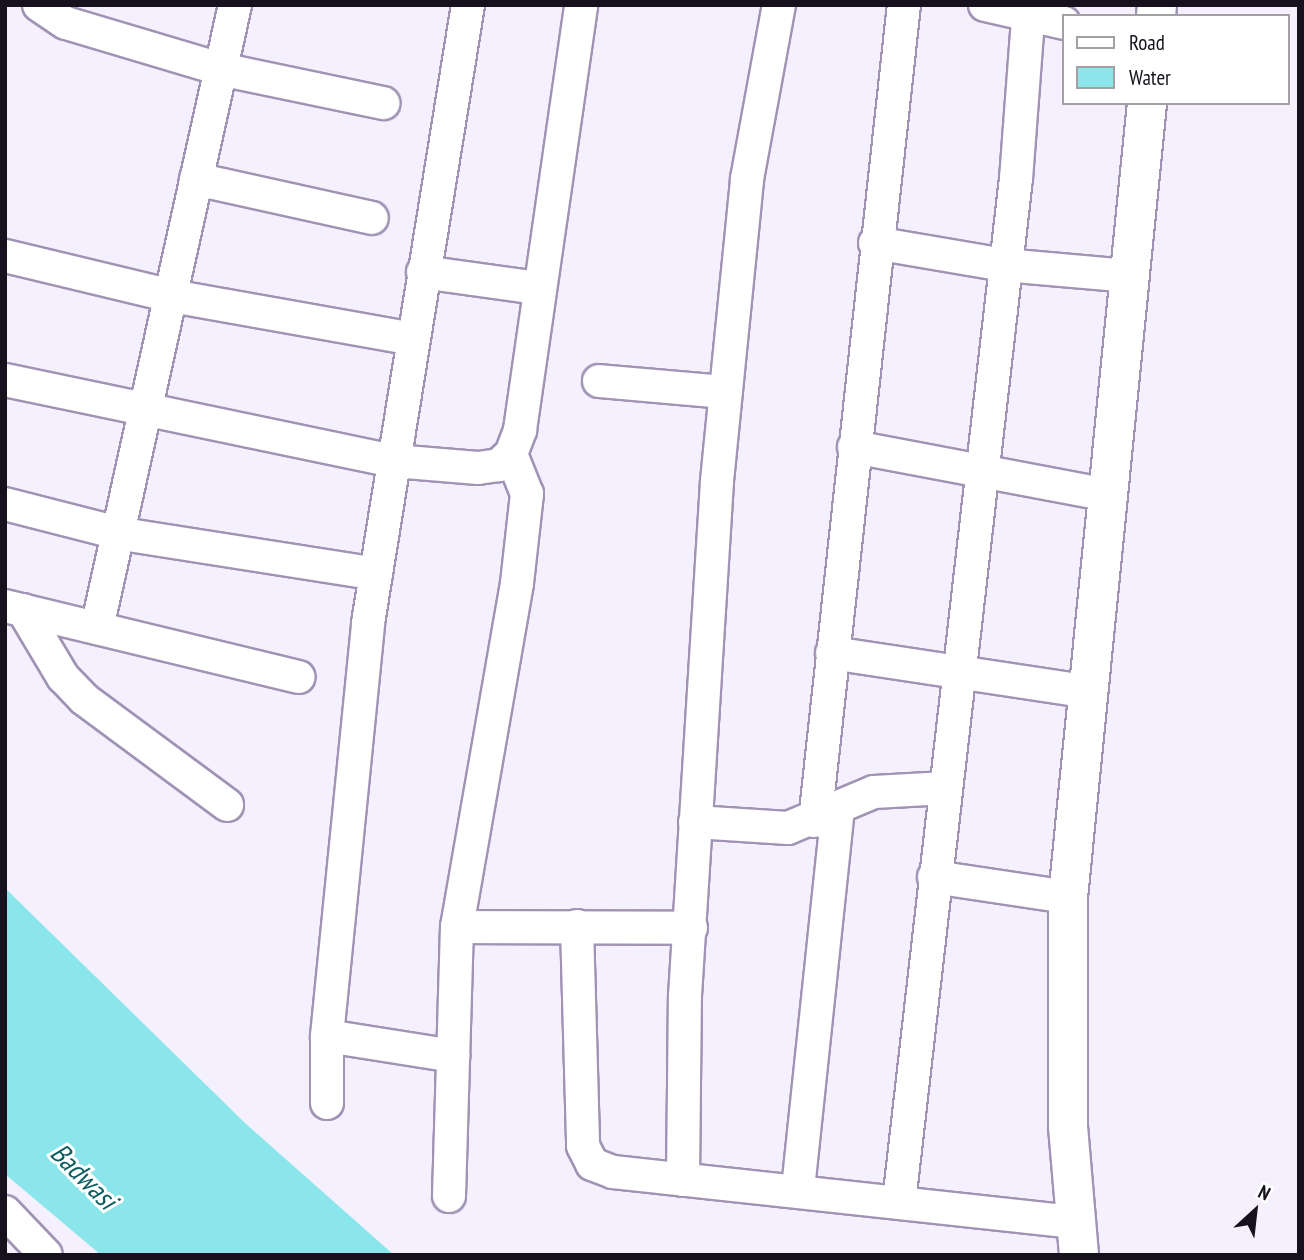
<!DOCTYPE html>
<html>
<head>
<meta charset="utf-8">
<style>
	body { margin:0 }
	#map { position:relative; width:1304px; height:1260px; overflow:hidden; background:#f5f0fe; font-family:"PT Sans Narrow",sans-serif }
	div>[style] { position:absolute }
	.water>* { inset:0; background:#8be6eb }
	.roads { filter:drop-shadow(2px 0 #a093b4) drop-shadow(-2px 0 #a093b4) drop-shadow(0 2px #a093b4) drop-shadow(0 -2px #a093b4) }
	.minor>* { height:32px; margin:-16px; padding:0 16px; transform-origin:16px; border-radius:16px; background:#fff }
	.tertiary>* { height:38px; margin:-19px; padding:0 19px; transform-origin:19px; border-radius:19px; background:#fff }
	span { translate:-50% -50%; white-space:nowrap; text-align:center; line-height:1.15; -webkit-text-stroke:6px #fff; paint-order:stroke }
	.water-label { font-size:28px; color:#0c5d60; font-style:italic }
	.frame { position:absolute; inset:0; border:7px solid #16111d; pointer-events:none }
	.legend { position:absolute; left:1062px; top:14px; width:228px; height:91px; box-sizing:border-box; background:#fff; border:2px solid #a2a0a5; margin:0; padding:9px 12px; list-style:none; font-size:21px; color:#16111d }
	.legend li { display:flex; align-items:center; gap:14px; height:35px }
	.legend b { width:35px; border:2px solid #a2a0a5 }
	.north { position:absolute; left:1220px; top:1176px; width:70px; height:70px; -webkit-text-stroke:5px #fff; paint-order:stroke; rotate:27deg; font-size:19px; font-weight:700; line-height:28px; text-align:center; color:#16111d }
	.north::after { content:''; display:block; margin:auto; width:24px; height:32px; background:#16111d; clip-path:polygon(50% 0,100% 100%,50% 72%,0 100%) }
</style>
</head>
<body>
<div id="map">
	<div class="water">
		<i style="clip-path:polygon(5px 888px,246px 1124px,394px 1255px,101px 1255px,5px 1174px)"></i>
	</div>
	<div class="roads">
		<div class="minor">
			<i style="left:39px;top:5px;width:32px;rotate:34deg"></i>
			<i style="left:66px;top:23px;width:161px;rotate:16.6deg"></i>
			<i style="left:220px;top:69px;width:167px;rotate:11.8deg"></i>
			<i style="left:985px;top:5px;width:81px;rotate:12.8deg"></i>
			<i style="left:196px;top:179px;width:180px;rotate:12.5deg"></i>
			<i style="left:875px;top:243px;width:131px;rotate:9.7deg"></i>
			<i style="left:1004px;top:265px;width:127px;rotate:5deg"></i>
			<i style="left:5px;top:256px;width:172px;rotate:13.5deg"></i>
			<i style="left:172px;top:296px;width:245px;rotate:10.1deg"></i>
			<i style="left:423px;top:272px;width:117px;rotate:7.9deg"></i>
			<i style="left:5px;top:380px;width:397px;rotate:11.8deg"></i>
			<i style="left:394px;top:461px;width:84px;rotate:4.8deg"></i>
			<i style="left:478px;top:468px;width:21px;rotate:-8deg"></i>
			<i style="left:499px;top:465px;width:16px;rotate:-43deg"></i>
			<i style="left:511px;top:454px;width:26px;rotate:-69deg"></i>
			<i style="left:520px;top:430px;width:429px;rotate:-81.8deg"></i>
			<i style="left:599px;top:381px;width:127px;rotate:5deg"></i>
			<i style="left:854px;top:447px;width:258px;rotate:10.7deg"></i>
			<i style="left:5px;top:504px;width:121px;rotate:14.4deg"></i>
			<i style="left:122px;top:534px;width:257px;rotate:8.9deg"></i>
			<i style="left:5px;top:606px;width:302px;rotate:13.6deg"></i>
			<i style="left:23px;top:610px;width:78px;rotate:59.2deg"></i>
			<i style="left:63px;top:677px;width:30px;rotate:46deg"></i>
			<i style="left:84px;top:699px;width:178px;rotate:36.5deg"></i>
			<i style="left:97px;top:628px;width:638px;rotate:-77.51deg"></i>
			<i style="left:832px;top:653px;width:261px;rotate:8.6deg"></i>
			<i style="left:815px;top:821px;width:821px;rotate:-83.78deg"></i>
			<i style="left:695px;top:822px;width:93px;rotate:3.7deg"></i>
			<i style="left:788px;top:828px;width:93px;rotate:-22.7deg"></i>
			<i style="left:874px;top:792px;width:72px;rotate:-3.2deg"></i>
			<i style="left:934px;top:877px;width:135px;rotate:8.5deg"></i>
			<i style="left:577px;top:926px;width:220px;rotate:88.4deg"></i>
			<i style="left:583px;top:1146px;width:20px;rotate:63deg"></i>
			<i style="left:592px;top:1164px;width:22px;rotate:21deg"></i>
			<i style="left:613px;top:1172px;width:467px;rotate:6.2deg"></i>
			<i style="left:457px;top:927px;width:234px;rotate:0.2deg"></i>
			<i style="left:327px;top:1036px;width:128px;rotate:9deg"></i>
			<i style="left:327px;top:1103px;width:67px;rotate:-90deg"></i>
			<i style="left:327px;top:1036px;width:415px;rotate:-84.3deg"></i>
			<i style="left:368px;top:623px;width:626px;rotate:-80.81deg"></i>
			<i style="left:683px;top:1180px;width:184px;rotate:-89.4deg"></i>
			<i style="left:685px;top:996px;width:516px;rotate:-86.44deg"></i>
			<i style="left:717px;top:481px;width:303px;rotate:-84.3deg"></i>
			<i style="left:747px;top:179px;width:177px;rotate:-79.6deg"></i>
			<i style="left:798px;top:1189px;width:382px;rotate:-84deg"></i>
			<i style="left:449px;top:1196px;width:269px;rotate:-88.3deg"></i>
			<i style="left:457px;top:927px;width:349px;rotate:-80.1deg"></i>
			<i style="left:517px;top:583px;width:90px;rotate:-83.6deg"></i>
			<i style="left:527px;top:494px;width:43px;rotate:-111.8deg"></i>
			<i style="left:899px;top:1202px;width:1030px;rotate:-83.48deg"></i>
			<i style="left:1016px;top:179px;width:174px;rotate:-85.7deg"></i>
			<i style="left:5px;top:1212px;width:59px;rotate:46.4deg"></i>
		</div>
		<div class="tertiary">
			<i style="left:1156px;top:16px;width:11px;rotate:-85deg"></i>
			<i style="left:1079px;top:1255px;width:129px;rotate:-94.9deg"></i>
			<i style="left:1068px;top:1126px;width:229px;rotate:-90deg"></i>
			<i style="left:1068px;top:897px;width:798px;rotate:-84.32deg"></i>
		</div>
	</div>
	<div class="water-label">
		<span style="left:84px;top:1176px;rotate:45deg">Badwasi</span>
	</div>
	<div class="frame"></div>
	<ul class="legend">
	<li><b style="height:9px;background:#fff"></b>Road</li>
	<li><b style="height:19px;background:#8be6eb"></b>Water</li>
	</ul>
	<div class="north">N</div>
</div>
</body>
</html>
